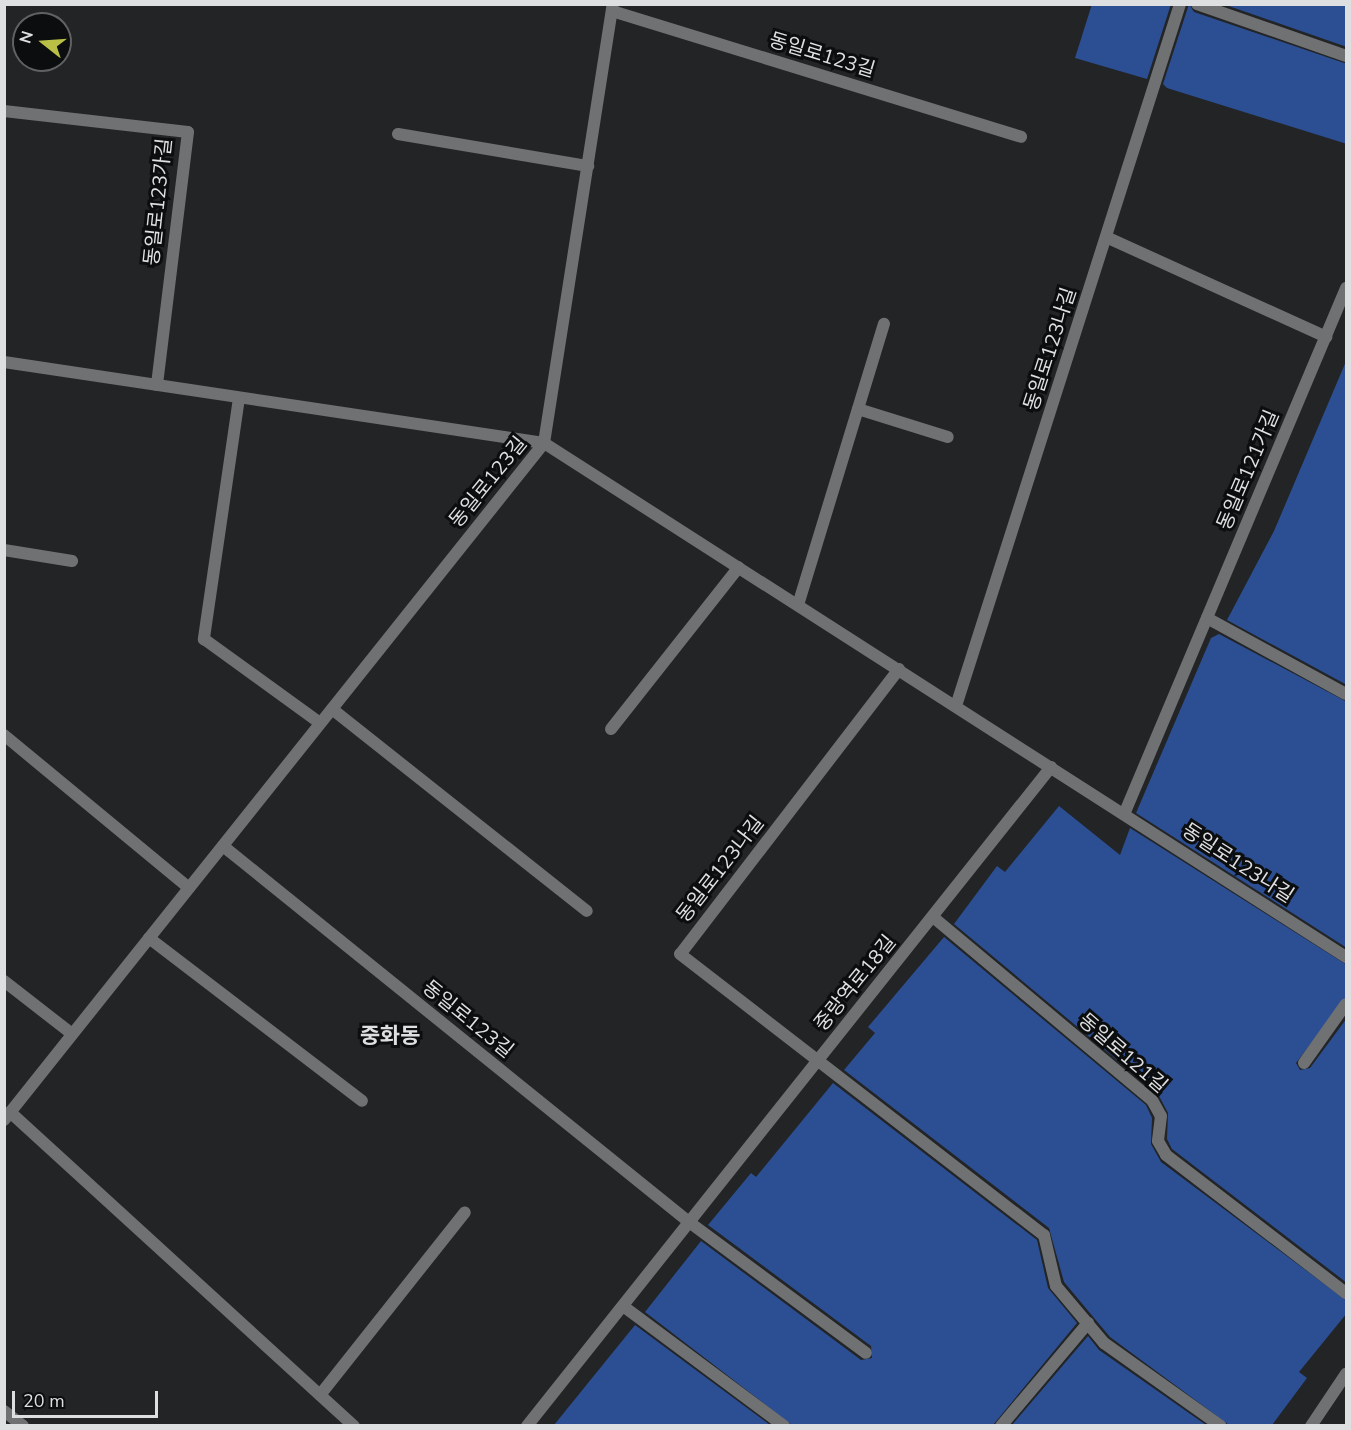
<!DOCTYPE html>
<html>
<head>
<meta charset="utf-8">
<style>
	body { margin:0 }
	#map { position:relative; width:1351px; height:1430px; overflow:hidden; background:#222426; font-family:"Nunito Sans","Noto Sans KR",sans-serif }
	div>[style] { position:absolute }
	.building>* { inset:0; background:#2c4f94 }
	.service>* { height:12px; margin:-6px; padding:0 6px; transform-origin:6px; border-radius:6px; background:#707172 }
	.minor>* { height:12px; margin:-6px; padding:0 6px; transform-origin:6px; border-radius:6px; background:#707172 }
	span { translate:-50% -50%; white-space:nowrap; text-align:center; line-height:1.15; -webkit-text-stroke:6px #0c0d0e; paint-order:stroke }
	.street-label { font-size:20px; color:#dedfe1 }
	.quarter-label { font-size:22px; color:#dedfe1; font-weight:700 }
	.frame { position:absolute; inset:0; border:6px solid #dedfe1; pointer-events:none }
	.north { position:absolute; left:12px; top:12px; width:60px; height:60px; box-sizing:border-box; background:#0c0d0e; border:2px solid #606162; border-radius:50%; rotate:287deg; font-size:16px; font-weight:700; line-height:24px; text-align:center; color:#dedfe1 }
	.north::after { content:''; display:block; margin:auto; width:21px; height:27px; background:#bac045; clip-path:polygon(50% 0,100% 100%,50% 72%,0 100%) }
	.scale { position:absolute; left:12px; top:1391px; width:146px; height:27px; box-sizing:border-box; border:3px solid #dedfe1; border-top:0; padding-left:8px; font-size:18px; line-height:21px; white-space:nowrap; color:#dedfe1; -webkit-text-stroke:4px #0c0d0e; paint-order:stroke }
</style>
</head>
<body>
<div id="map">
	<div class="building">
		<i style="clip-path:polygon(1092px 4px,1171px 4px,1147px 79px,1075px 58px)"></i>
		<i style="clip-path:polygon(1189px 4px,1194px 12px,1347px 64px,1347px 144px,1167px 88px,1163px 84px)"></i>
		<i style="clip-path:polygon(1223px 4px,1347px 4px,1347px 47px)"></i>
		<i style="clip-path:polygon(1347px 359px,1347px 685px,1227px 620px,1274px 531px)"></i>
		<i style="clip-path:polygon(1219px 634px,1347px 702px,1347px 948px,1136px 813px,1211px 638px)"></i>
		<i style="clip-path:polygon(1059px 806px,1120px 855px,1130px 828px,1347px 965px,1347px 996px,1296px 1063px,1300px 1070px,1310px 1068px,1347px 1018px,1347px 1283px,1172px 1149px,1167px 1139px,1168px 1113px,1158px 1094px,954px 924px,997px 866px,1005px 872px)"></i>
		<i style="clip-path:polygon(944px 937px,1146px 1105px,1152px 1118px,1151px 1144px,1161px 1162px,1347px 1301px,1347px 1313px,1299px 1372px,1307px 1378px,1272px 1425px,1229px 1425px,1110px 1337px,1064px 1282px,1049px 1228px,844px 1070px,875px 1033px,868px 1027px)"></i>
		<i style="clip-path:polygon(833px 1083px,1037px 1240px,1048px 1288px,1077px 1323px,993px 1425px,792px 1425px,645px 1312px,701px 1241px,861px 1360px,872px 1358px,871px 1346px,708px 1225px,751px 1173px,756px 1177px)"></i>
		<i style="clip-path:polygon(635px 1325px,770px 1425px,554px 1425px)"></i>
		<i style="clip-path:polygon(1088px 1336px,1099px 1350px,1206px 1425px,1012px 1425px)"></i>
	</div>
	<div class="service">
		<i style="left:1197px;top:4px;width:158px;rotate:19.2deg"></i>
		<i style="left:612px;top:11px;width:428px;rotate:17.1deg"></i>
		<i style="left:4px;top:111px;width:185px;rotate:6.5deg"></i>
		<i style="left:188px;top:132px;width:255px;rotate:97deg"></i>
		<i style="left:398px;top:134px;width:193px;rotate:9.6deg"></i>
		<i style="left:1106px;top:237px;width:242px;rotate:24.4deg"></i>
		<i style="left:239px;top:398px;width:244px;rotate:98.3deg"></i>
		<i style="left:204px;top:639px;width:143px;rotate:35.9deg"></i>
		<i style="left:858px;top:409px;width:94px;rotate:17.3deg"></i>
		<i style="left:4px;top:550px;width:69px;rotate:9.2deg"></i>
		<i style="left:798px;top:605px;width:294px;rotate:-73deg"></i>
		<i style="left:1207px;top:618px;width:158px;rotate:28.7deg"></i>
		<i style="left:899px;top:669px;width:359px;rotate:127.5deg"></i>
		<i style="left:680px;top:954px;width:460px;rotate:37.7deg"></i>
		<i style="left:1044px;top:1235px;width:52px;rotate:76.8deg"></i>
		<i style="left:1056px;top:1286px;width:75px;rotate:49.9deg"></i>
		<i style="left:1104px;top:1343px;width:143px;rotate:35.4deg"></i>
		<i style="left:956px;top:706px;width:737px;rotate:-72.3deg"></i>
		<i style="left:332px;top:709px;width:325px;rotate:38.4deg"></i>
		<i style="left:611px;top:729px;width:206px;rotate:-51.7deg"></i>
		<i style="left:4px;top:735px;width:240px;rotate:39.6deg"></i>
		<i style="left:223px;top:846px;width:599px;rotate:38.9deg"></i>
		<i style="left:689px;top:1222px;width:220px;rotate:36.5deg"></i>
		<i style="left:933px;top:917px;width:285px;rotate:39.9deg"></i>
		<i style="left:1152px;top:1100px;width:18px;rotate:61deg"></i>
		<i style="left:1161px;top:1116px;width:25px;rotate:97deg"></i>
		<i style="left:1158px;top:1141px;width:16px;rotate:60deg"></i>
		<i style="left:1166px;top:1155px;width:227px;rotate:37.5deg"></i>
		<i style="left:149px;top:938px;width:268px;rotate:37.4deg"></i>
		<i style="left:4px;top:981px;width:86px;rotate:37.9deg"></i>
		<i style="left:1304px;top:1063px;width:72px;rotate:-54.6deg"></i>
		<i style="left:10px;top:1112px;width:466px;rotate:42.4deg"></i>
		<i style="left:623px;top:1306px;width:201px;rotate:36.7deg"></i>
		<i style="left:320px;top:1395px;width:233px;rotate:-51.6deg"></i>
		<i style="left:4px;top:1411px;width:24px;rotate:38deg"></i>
		<i style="left:1001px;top:1426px;width:135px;rotate:-49.8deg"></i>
	</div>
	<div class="minor">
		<i style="left:4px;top:362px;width:546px;rotate:8.53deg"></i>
		<i style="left:544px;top:443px;width:953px;rotate:32.66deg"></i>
		<i style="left:1125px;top:812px;width:569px;rotate:-67.13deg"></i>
		<i style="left:4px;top:1120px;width:866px;rotate:-51.42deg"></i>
		<i style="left:544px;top:443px;width:444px;rotate:-81.1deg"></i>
		<i style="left:527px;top:1426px;width:842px;rotate:-51.51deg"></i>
		<i style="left:1311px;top:1426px;width:63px;rotate:-56.1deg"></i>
	</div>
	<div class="street-label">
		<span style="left:822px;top:55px;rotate:17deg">동일로123길</span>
		<span style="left:158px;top:202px;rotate:-84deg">동일로123가길</span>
		<span style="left:1050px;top:349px;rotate:-72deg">동일로123나길</span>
		<span style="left:1248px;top:470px;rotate:-67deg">동일로121가길</span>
		<span style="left:488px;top:482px;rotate:-51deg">동일로123길</span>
		<span style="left:1238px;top:863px;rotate:33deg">동일로123나길</span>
		<span style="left:720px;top:869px;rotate:-52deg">동일로123나길</span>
		<span style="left:855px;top:983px;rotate:-51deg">중랑역로18길</span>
		<span style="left:468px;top:1019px;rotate:39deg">동일로123길</span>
		<span style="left:1123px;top:1053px;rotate:41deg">동일로121길</span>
	</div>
	<div class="quarter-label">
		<span style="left:390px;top:1037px">중화동</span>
	</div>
	<div class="frame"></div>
	<div class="north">N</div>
	<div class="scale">20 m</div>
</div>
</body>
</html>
